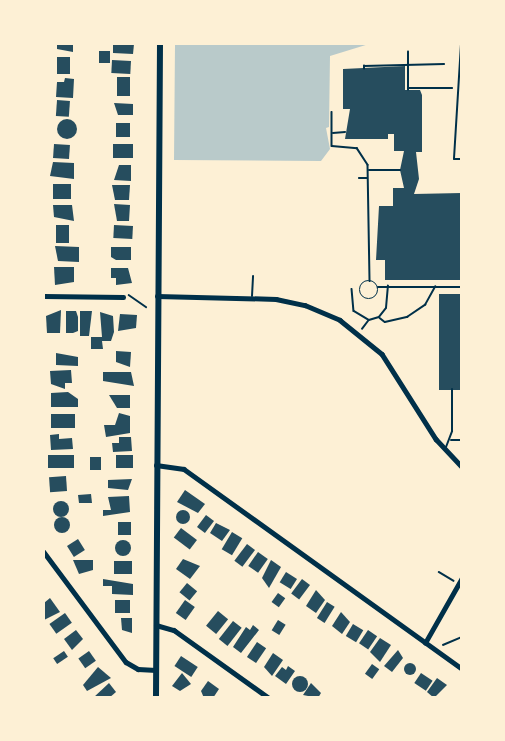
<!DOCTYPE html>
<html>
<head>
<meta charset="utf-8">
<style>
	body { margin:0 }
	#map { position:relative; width:505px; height:741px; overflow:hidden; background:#fdf0d5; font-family:"Golos Text",sans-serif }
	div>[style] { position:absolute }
	.green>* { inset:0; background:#b9caca }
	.building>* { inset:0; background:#264d5e; transform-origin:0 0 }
	.round { border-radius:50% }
	.path>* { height:1.5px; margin:-0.75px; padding:0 0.75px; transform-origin:0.75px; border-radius:0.75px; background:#003049 }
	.path>.ring { margin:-0.75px; padding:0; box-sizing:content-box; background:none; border:1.5px solid #003049; border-radius:50% }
	.service>* { height:2px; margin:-1px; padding:0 1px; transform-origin:1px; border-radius:1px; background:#003049 }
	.minor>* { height:4.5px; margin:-2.25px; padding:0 2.25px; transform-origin:2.25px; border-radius:2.25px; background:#003049 }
	.secondary>* { height:6px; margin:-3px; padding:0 3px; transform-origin:3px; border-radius:3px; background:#003049 }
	span { translate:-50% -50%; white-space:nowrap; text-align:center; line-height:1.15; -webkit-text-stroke:4.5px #fdf0d5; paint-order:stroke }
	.frame { position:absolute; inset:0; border:45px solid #fdf0d5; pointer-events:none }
</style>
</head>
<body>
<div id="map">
	<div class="green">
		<i style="clip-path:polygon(175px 44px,369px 44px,330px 56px,329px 127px,326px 128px,330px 149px,321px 161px,174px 160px)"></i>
	</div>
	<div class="building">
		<i style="clip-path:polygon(57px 44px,73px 44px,73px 52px,57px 49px)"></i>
		<i style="clip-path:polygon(113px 44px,134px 44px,133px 54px,113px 53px)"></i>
		<i style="left:99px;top:51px;width:11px;height:12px"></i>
		<i style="left:57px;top:57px;width:13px;height:17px"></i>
		<i style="left:112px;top:60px;width:19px;height:13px;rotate:3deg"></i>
		<i style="clip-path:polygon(405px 66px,405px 90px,420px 90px,422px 95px,422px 152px,416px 152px,419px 179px,414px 194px,462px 193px,462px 280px,385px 280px,385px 260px,376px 260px,379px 206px,393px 206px,393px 188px,404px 188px,400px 170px,404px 151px,394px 151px,394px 134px,388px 134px,388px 139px,345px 139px,350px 109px,343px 109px,343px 69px)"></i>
		<i style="left:117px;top:77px;width:13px;height:19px"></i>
		<i style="clip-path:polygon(65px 78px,74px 79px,73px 98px,56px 97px,57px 82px,64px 82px)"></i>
		<i style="left:57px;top:100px;width:13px;height:16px;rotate:4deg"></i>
		<i style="clip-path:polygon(114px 103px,133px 104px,133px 115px,118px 115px)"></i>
		<i class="round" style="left:57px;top:119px;width:20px;height:20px"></i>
		<i style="left:116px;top:123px;width:14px;height:14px"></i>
		<i style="left:54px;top:144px;width:16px;height:14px;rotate:4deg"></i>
		<i style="left:113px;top:144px;width:20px;height:14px"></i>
		<i style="clip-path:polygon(53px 162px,74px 163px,74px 179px,50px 176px)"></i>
		<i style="clip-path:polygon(119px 165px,131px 165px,131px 181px,114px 180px)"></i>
		<i style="left:53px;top:184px;width:18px;height:15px"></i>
		<i style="clip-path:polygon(112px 185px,130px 185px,129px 200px,115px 200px)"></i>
		<i style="clip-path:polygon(114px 204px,130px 205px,129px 221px,117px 221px)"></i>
		<i style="clip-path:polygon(53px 205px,72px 205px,74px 221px,54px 217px)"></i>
		<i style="left:56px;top:225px;width:13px;height:18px"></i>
		<i style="left:114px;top:225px;width:19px;height:13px;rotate:3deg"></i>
		<i style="clip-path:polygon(55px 246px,79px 247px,79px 262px,58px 261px)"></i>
		<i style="clip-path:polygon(111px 247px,131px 247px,131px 260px,116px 260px,111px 257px)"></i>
		<i style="clip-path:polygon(54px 267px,74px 267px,74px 282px,55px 285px)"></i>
		<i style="clip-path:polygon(111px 268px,128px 268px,132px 283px,116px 285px,116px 278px,111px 278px)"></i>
		<i style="left:439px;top:294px;width:23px;height:96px"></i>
		<i style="clip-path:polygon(61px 310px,60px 333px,47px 333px,46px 316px)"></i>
		<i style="clip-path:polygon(66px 311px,76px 311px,78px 317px,78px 331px,73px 333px,66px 333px)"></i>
		<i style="clip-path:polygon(80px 311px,92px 311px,89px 336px,80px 336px)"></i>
		<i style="clip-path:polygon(100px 312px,113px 316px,114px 332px,111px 341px,102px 341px,103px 349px,91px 349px,91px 337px,102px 337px)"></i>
		<i style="clip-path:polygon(120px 314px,137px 315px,136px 328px,118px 331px)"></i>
		<i style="clip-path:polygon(116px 351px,131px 352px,130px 367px,116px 362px)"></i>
		<i style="clip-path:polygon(56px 353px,78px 357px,78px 366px,56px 365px)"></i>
		<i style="clip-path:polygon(71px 370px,72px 383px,65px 383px,65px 389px,51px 384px,50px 371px)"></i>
		<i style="clip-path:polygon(103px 372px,131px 372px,134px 386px,103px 381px)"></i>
		<i style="clip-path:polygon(68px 392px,78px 399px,78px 407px,51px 407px,51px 393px)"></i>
		<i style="clip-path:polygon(109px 395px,130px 395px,130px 408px,117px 408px)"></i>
		<i style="clip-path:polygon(119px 413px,130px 416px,130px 433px,106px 437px,104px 425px,115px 425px)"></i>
		<i style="left:51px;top:414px;width:24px;height:14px"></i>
		<i style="clip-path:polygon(59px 434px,59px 439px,72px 438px,73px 449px,51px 450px,50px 435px)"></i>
		<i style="clip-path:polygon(119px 437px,131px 437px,132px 451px,113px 452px,112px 443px,119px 443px)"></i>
		<i style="left:48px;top:455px;width:26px;height:13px"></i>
		<i style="left:133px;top:455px;width:13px;height:17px;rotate:90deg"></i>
		<i style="left:90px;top:457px;width:11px;height:13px"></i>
		<i style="left:66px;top:476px;width:15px;height:17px;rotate:86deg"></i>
		<i style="clip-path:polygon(132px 479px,128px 490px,108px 488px,108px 480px)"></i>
		<i style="clip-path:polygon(185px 490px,205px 504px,198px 513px,177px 502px)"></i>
		<i style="clip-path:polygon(91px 494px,92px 503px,79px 503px,78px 495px)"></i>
		<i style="clip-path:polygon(129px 496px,130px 512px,103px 516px,103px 510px,111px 510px,108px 497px)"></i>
		<i class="round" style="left:53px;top:501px;width:16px;height:16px"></i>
		<i class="round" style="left:176px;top:510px;width:14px;height:14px"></i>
		<i style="left:206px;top:515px;width:10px;height:15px;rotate:37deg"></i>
		<i class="round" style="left:54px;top:517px;width:16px;height:16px"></i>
		<i style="left:118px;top:522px;width:13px;height:13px"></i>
		<i style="clip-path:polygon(216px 523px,230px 530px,222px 541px,210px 533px)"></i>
		<i style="left:181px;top:528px;width:20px;height:12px;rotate:37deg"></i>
		<i style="left:232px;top:532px;width:12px;height:20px;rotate:31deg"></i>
		<i style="left:78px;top:539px;width:13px;height:13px;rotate:58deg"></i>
		<i class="round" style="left:115px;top:540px;width:16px;height:16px"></i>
		<i style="left:247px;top:544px;width:10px;height:21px;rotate:37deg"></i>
		<i style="left:258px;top:552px;width:12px;height:17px;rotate:35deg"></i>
		<i style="clip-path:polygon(183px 559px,200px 566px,190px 579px,176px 569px)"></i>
		<i style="clip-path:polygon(73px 560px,93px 560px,93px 570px,79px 574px)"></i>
		<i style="clip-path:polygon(271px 560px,281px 567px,269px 588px,262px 578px)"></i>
		<i style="left:114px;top:561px;width:18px;height:13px"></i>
		<i style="left:286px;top:572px;width:13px;height:12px;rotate:32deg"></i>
		<i style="clip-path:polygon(103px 579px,133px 584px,133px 595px,112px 594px,112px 586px,103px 586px)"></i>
		<i style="left:302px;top:579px;width:10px;height:18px;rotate:37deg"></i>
		<i style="left:187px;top:583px;width:13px;height:12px;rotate:39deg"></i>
		<i style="clip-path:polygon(316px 590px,325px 600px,316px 613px,306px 606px)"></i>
		<i style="left:278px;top:593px;width:9px;height:11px;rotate:36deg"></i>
		<i style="clip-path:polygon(50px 598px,60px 612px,44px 620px,44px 603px)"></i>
		<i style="left:130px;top:600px;width:13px;height:15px;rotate:90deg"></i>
		<i style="left:185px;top:600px;width:12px;height:16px;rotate:35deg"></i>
		<i style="left:327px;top:602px;width:9px;height:19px;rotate:32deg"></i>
		<i style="left:218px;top:611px;width:13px;height:19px;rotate:39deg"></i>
		<i style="clip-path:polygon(341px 612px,350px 622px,342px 634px,332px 626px)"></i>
		<i style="left:65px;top:613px;width:12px;height:19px;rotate:55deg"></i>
		<i style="clip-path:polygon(121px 618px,132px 618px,132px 633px,122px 630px)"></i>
		<i style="left:278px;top:620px;width:9px;height:12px;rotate:32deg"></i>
		<i style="left:233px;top:621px;width:11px;height:23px;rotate:38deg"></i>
		<i style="left:353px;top:624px;width:12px;height:14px;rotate:31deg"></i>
		<i style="clip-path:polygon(253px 625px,259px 630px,241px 653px,233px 647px,246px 627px,250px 630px)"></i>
		<i style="clip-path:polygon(76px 630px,83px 639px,72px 650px,64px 639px)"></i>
		<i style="left:368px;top:630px;width:11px;height:16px;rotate:34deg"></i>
		<i style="clip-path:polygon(380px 638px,391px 645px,380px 662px,370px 652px)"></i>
		<i style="left:257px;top:642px;width:11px;height:18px;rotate:34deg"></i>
		<i style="clip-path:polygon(398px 650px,403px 658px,392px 672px,384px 666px)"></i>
		<i style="left:64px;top:651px;width:7px;height:13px;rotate:56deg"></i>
		<i style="left:89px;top:651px;width:12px;height:13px;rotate:55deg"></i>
		<i style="clip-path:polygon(273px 653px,283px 660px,272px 676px,264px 667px)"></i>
		<i style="left:181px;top:656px;width:20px;height:12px;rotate:33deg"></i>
		<i class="round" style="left:404px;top:663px;width:12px;height:12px"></i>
		<i style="left:372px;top:664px;width:9px;height:12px;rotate:36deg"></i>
		<i style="clip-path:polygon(288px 666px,295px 671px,286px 684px,275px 676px,282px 667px,286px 670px)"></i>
		<i style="clip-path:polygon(98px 667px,111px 678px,87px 691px,83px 685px)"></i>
		<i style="clip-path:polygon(182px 673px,191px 684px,180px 691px,172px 686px)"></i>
		<i style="left:421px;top:673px;width:14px;height:12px;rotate:34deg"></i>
		<i class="round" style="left:292px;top:676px;width:16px;height:16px"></i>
		<i style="clip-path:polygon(437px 678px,447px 685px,434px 698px,427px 692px)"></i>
		<i style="clip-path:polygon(208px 681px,219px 689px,213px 698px,204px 698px,201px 691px)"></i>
		<i style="clip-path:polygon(109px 683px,116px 692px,109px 698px,93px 698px)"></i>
		<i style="clip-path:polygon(311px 683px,321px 693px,318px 698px,303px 695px)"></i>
	</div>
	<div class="path">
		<i style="left:364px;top:69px;width:3px;rotate:-90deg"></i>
		<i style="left:364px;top:66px;width:80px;rotate:-1.4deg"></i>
		<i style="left:408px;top:88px;width:44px"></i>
		<i style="left:408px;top:90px;width:38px;rotate:-90deg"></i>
		<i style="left:332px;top:112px;width:34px;rotate:90deg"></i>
		<i style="left:332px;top:146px;width:25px;rotate:5deg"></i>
		<i style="left:357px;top:148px;width:20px;rotate:57deg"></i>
		<i style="left:368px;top:165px;width:116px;rotate:89deg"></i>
		<i style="left:333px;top:133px;width:12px;rotate:-5deg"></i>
		<i style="left:369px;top:170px;width:31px"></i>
		<i style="left:359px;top:178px;width:8px"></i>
		<i class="ring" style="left:360px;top:281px;width:16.5px;height:16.5px"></i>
		<i style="left:378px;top:287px;width:84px"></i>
		<i style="left:352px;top:289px;width:22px;rotate:85deg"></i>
		<i style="left:354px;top:311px;width:17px;rotate:31deg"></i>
		<i style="left:369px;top:320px;width:10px;rotate:-17deg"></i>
		<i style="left:379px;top:317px;width:11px;rotate:-52deg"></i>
		<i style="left:386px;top:308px;width:22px;rotate:-85deg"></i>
		<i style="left:129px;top:295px;width:21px;rotate:35deg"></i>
		<i style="left:380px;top:318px;width:6px;rotate:39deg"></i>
		<i style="left:385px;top:322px;width:23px;rotate:-13deg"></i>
		<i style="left:407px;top:317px;width:22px;rotate:-34deg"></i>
		<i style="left:425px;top:305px;width:21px;rotate:-61deg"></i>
		<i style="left:362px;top:329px;width:10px;rotate:-53deg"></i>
		<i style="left:439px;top:572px;width:17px;rotate:31deg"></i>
		<i style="left:443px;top:645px;width:21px;rotate:-23deg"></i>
	</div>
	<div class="service">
		<i style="left:461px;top:44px;width:115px;rotate:93.5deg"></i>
		<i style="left:454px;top:159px;width:8px"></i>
		<i style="left:252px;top:296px;width:20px;rotate:-87deg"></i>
		<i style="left:451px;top:440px;width:11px"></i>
		<i style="left:446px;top:447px;width:17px;rotate:-69deg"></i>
		<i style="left:452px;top:431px;width:42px;rotate:-90deg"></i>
	</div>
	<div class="minor">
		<i style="left:44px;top:296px;width:79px;rotate:0.7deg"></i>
		<i style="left:157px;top:296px;width:119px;rotate:1.4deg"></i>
		<i style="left:276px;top:299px;width:30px;rotate:12deg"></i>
		<i style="left:305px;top:305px;width:38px;rotate:23deg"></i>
		<i style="left:340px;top:320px;width:54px;rotate:39deg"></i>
		<i style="left:382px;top:354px;width:101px;rotate:57.6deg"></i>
		<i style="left:436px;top:439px;width:38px;rotate:47deg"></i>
		<i style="left:156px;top:465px;width:28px;rotate:8deg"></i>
		<i style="left:184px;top:469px;width:342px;rotate:35.7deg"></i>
		<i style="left:44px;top:552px;width:137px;rotate:53.3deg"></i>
		<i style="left:126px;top:662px;width:14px;rotate:30deg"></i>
		<i style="left:138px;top:669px;width:18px;rotate:3deg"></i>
		<i style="left:156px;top:625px;width:19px;rotate:16deg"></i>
		<i style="left:174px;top:630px;width:117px;rotate:35.6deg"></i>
		<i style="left:425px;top:643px;width:75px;rotate:-60.4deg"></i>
	</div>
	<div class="secondary">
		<i style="left:156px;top:698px;width:654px;rotate:-89.65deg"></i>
	</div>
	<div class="frame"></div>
</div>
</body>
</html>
